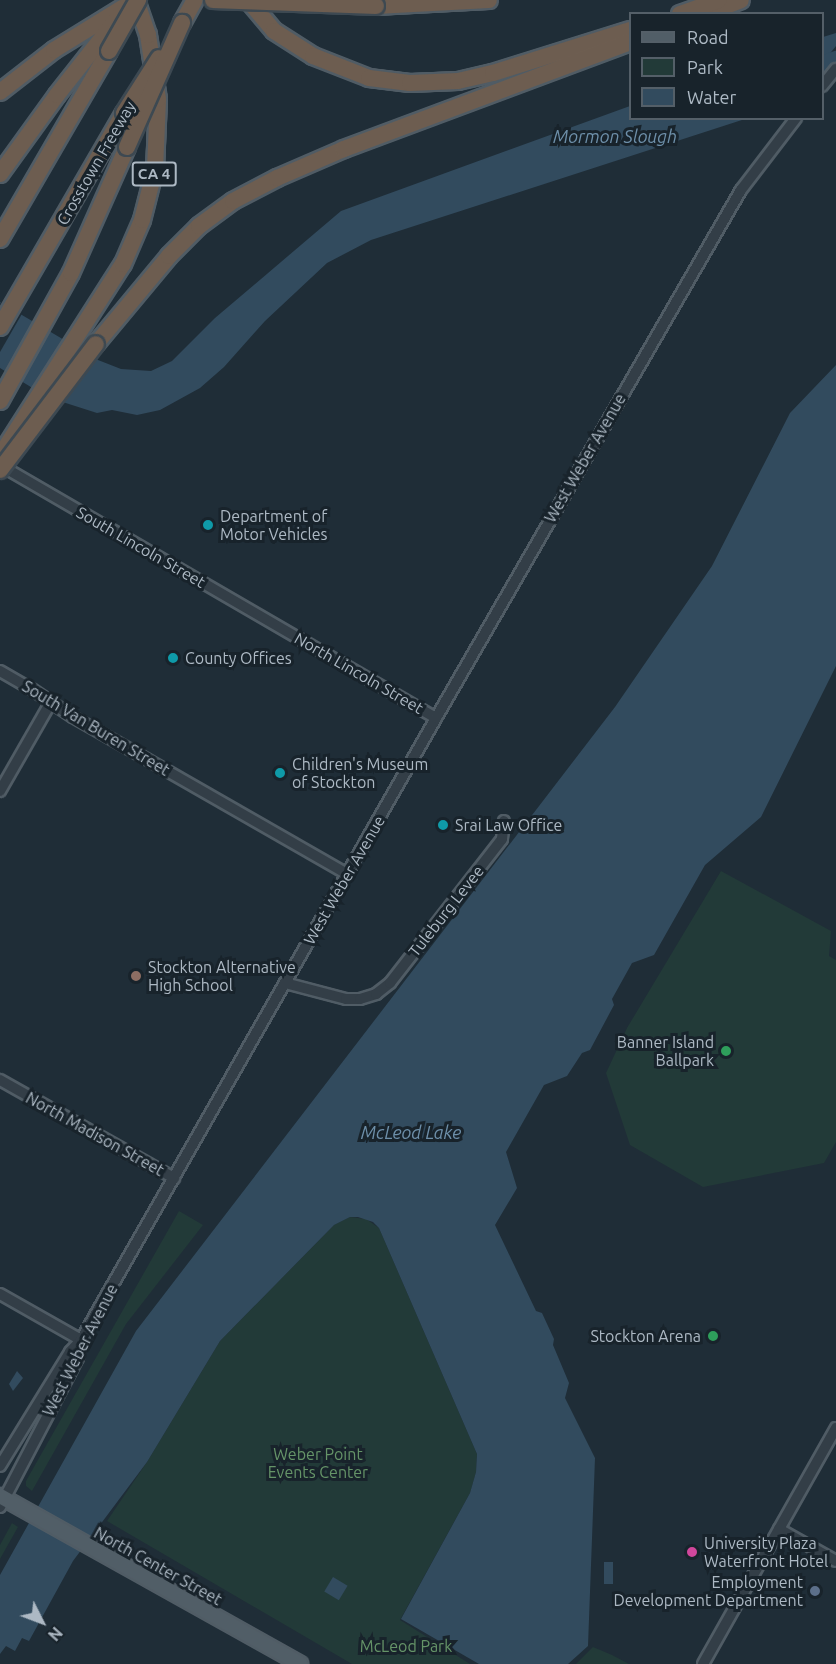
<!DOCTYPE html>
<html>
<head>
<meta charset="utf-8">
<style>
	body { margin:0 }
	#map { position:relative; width:836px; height:1664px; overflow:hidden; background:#1f2d37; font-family:Ubuntu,sans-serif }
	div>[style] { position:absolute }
	.green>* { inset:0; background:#223a38 }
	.water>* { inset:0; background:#324b5e; transform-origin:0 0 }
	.pier>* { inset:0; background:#1f2d37 }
	.river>* { height:18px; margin:-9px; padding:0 9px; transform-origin:9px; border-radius:9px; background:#324b5e }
	.roads { filter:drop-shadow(2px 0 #505c65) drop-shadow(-2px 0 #505c65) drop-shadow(0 2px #505c65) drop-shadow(0 -2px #505c65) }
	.minor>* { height:10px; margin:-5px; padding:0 5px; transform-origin:5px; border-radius:5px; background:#333e47 }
	.major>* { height:14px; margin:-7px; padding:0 7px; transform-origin:7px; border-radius:7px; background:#515e67 }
	.highway>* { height:16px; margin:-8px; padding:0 8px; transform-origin:8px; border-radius:8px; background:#6d5d50 }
	.bridges { filter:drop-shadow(2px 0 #3d4952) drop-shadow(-2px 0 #3d4952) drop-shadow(0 2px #3d4952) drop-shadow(0 -2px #3d4952) }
	.highway-bridge>* { height:16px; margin:-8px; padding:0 8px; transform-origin:8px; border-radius:8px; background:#6d5d50 }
	.dots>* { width:16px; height:16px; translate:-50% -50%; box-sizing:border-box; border:3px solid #18232b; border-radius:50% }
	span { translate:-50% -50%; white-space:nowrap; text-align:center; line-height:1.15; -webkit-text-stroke:6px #18232b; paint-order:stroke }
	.shield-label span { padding:2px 4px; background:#18232b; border:2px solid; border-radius:4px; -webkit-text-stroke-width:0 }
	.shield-label { font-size:15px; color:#adb9c4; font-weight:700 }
	.street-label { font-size:16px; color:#adb9c4 }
	.poi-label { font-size:16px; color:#adb9c4 }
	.left { translate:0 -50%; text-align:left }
	.right { translate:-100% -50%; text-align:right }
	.park-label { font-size:16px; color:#659468 }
	.water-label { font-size:18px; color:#6d8fa9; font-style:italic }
	.legend { position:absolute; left:629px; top:12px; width:195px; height:108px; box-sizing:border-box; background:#18232b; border:2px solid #545f68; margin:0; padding:8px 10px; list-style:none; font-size:18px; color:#adb9c4 }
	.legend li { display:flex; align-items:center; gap:12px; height:30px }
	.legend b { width:30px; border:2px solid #545f68 }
	.north { position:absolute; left:12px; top:1592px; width:60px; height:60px; -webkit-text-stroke:4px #18232b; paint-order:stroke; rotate:132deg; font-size:16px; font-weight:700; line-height:24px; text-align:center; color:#adb9c4 }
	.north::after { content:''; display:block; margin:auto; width:21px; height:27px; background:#adb9c4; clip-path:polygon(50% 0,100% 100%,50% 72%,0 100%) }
</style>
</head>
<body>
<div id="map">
	<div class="green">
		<i style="clip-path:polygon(721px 871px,831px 931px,829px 956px,836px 960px,836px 1142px,824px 1163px,703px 1187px,630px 1145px,606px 1073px,627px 1028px)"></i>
		<i style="clip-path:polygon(179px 1211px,203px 1225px,126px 1324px,32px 1491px,26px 1486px,26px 1481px)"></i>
		<i style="clip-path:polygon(350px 1217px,366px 1219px,379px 1228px,477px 1454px,476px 1472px,470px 1493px,400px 1620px,470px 1664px,352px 1664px,107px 1521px,147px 1462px,220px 1341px,334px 1225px)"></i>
		<i style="clip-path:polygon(12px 1523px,18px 1527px,0 1559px,0 1545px)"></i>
		<i style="clip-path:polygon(593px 1647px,612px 1655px,629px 1664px,576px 1664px)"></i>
	</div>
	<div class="water">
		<i style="clip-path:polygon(836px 33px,836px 46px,823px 62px,823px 37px)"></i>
		<i style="clip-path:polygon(630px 106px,630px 118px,745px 119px,371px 240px,327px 263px,265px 321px,224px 367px,200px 388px,160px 410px,137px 415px,112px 410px,97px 413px,47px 397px,0 368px,0 302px,98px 360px,121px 369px,151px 371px,172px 361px,215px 318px,341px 211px)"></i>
		<i style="clip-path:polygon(836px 365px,836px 666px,761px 817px,705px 865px,654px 955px,632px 963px,612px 999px,614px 1005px,590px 1050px,582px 1053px,567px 1076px,544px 1085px,506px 1152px,517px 1188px,495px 1225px,536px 1311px,542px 1313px,554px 1339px,553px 1345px,569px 1383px,565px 1398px,595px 1458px,588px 1646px,568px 1664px,479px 1664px,401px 1619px,470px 1493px,476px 1472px,477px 1454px,379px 1228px,373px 1222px,358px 1217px,350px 1217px,334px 1225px,220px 1341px,147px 1462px,73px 1561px,29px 1641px,22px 1638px,15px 1651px,6px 1646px,0 1654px,0 1575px,136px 1331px,615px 707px,712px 566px,790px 413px)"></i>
		<i style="clip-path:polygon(17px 1371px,23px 1378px,13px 1391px,9px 1384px)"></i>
		<i style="left:604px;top:1562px;width:9px;height:22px"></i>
		<i style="left:333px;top:1577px;width:17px;height:17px;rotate:31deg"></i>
	</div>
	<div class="pier">
		<i style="clip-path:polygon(2px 300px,23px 312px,0 352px,0 304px)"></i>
	</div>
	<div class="river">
		<i style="left:822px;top:65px;width:15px;rotate:-20deg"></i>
	</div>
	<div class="roads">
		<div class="minor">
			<i style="left:822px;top:86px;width:22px;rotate:-51deg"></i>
			<i style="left:0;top:465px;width:504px;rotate:30.13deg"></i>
			<i style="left:0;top:671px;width:34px;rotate:30deg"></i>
			<i style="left:30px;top:688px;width:52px;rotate:34deg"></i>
			<i style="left:73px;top:717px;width:316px;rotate:29.8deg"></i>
			<i style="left:0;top:791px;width:103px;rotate:-60.2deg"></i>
			<i style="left:285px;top:983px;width:63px;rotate:14.7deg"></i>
			<i style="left:346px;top:999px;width:14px"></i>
			<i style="left:360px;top:999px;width:17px;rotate:-17deg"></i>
			<i style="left:376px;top:994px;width:18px;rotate:-38deg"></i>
			<i style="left:390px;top:983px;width:182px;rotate:-52.1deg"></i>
			<i style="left:502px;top:839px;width:18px;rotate:-84deg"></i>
			<i style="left:0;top:1080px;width:200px;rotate:29.4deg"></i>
			<i style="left:0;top:1294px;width:93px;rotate:29.6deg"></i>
			<i style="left:0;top:1466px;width:134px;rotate:-58.4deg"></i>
			<i style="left:70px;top:1352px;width:16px;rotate:-47deg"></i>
			<i style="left:0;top:1507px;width:168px;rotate:-62.4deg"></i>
			<i style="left:78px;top:1358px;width:18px;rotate:-81deg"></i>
			<i style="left:81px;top:1340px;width:716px;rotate:-60.28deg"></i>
			<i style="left:436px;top:718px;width:610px;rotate:-59.99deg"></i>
			<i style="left:741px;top:190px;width:91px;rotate:-52.6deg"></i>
			<i style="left:779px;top:1529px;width:65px;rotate:29.3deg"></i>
			<i style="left:703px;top:1664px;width:271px;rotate:-60.6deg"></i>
		</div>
		<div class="major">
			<i style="left:0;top:1496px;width:344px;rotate:29.2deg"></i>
		</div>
		<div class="highway">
			<i style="left:248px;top:0;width:40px;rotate:50deg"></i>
			<i style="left:274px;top:31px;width:46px;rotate:32.7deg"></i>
			<i style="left:313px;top:56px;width:60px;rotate:21.4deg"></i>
			<i style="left:369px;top:78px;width:41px;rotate:7deg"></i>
			<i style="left:410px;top:83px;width:48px;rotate:-2.4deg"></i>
			<i style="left:458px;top:81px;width:36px;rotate:-13deg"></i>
			<i style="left:493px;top:73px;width:144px;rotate:-17.4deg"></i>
			<i style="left:376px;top:6px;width:113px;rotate:-3deg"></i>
			<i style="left:710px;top:12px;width:33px;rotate:-21deg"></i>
			<i style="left:680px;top:14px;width:41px;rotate:-19.7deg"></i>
			<i style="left:182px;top:23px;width:26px;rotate:-61deg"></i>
			<i style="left:0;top:92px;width:68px;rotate:-37.9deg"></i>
			<i style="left:54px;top:50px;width:80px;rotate:-31.7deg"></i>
			<i style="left:0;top:174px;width:97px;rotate:-54.2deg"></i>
			<i style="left:57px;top:95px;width:121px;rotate:-51.7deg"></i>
			<i style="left:0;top:239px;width:217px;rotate:-59.9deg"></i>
			<i style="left:0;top:327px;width:247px;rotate:-59.9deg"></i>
			<i style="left:96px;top:344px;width:114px;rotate:-50.3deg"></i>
			<i style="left:169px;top:256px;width:42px;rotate:-45deg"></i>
			<i style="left:199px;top:226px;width:42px;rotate:-36.3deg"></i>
			<i style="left:233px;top:201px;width:50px;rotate:-27.6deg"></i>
			<i style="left:277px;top:178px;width:73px;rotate:-23.4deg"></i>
			<i style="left:344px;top:149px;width:305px;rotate:-20.5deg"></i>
			<i style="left:0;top:401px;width:146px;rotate:-61deg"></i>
			<i style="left:71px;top:273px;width:138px;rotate:-66deg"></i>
			<i style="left:0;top:456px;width:228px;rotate:-57.4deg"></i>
			<i style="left:123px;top:264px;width:48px;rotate:-66.6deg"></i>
			<i style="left:142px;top:220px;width:53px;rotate:-75.7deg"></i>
			<i style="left:155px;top:169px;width:70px;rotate:-87.5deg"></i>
			<i style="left:158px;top:99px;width:65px;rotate:-98.9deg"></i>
			<i style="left:148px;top:35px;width:37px;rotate:-109deg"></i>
		</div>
	</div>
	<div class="bridges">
		<div class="highway-bridge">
			<i style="left:213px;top:0;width:163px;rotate:2.1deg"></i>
			<i style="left:109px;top:51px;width:59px;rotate:-60.4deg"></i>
			<i style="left:124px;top:113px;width:65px;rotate:-57.5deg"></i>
			<i style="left:127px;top:147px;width:136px;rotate:-66.1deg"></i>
			<i style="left:0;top:470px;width:158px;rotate:-52.7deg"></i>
		</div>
	</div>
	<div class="dots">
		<i style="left:208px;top:525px;background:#0f9aa8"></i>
		<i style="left:173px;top:658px;background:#0f9aa8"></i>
		<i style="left:280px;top:773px;background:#0f9aa8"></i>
		<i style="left:443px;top:825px;background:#0f9aa8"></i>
		<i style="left:136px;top:976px;background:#8d6e63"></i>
		<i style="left:726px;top:1051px;background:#2e9e5b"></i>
		<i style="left:713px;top:1336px;background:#2e9e5b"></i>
		<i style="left:692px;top:1552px;background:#d1479c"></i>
		<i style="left:815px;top:1591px;background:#5c6f8a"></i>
	</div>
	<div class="shield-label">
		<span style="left:154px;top:174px">CA 4</span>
	</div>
	<div class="street-label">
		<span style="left:96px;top:163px;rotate:-60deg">Crosstown Freeway</span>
		<span style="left:585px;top:458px;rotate:-60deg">West Weber Avenue</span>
		<span style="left:141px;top:547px;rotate:30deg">South Lincoln Street</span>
		<span style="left:359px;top:673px;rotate:30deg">North Lincoln Street</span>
		<span style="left:96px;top:728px;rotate:31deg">South Van Buren Street</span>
		<span style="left:344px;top:880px;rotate:-60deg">West Weber Avenue</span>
		<span style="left:446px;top:911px;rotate:-52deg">Tuleburg Levee</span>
		<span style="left:95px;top:1134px;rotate:29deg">North Madison Street</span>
		<span style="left:80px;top:1350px;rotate:-63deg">West Weber Avenue</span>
		<span style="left:158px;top:1566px;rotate:29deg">North Center Street</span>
	</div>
	<div class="poi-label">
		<span class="left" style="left:220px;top:525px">Department of<br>Motor Vehicles</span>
		<span class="left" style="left:185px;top:658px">County Offices</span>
		<span class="left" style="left:292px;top:773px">Children's Museum<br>of Stockton</span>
		<span class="left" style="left:455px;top:825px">Srai Law Office</span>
		<span class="left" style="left:148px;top:976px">Stockton Alternative<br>High School</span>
		<span class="right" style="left:714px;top:1051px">Banner Island<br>Ballpark</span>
		<span class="right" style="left:701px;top:1336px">Stockton Arena</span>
		<span class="left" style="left:704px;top:1552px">University Plaza<br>Waterfront Hotel</span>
		<span class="right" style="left:803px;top:1591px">Employment<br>Development Department</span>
	</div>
	<div class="park-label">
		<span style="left:318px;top:1463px">Weber Point<br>Events Center</span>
		<span style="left:406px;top:1646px">McLeod Park</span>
	</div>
	<div class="water-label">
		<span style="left:615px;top:136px">Mormon Slough</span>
		<span style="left:411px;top:1132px">McLeod Lake</span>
	</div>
	<ul class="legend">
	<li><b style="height:8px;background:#515e67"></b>Road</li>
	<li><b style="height:16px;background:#223a38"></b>Park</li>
	<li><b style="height:16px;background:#324b5e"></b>Water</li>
	</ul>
	<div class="north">N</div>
</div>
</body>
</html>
